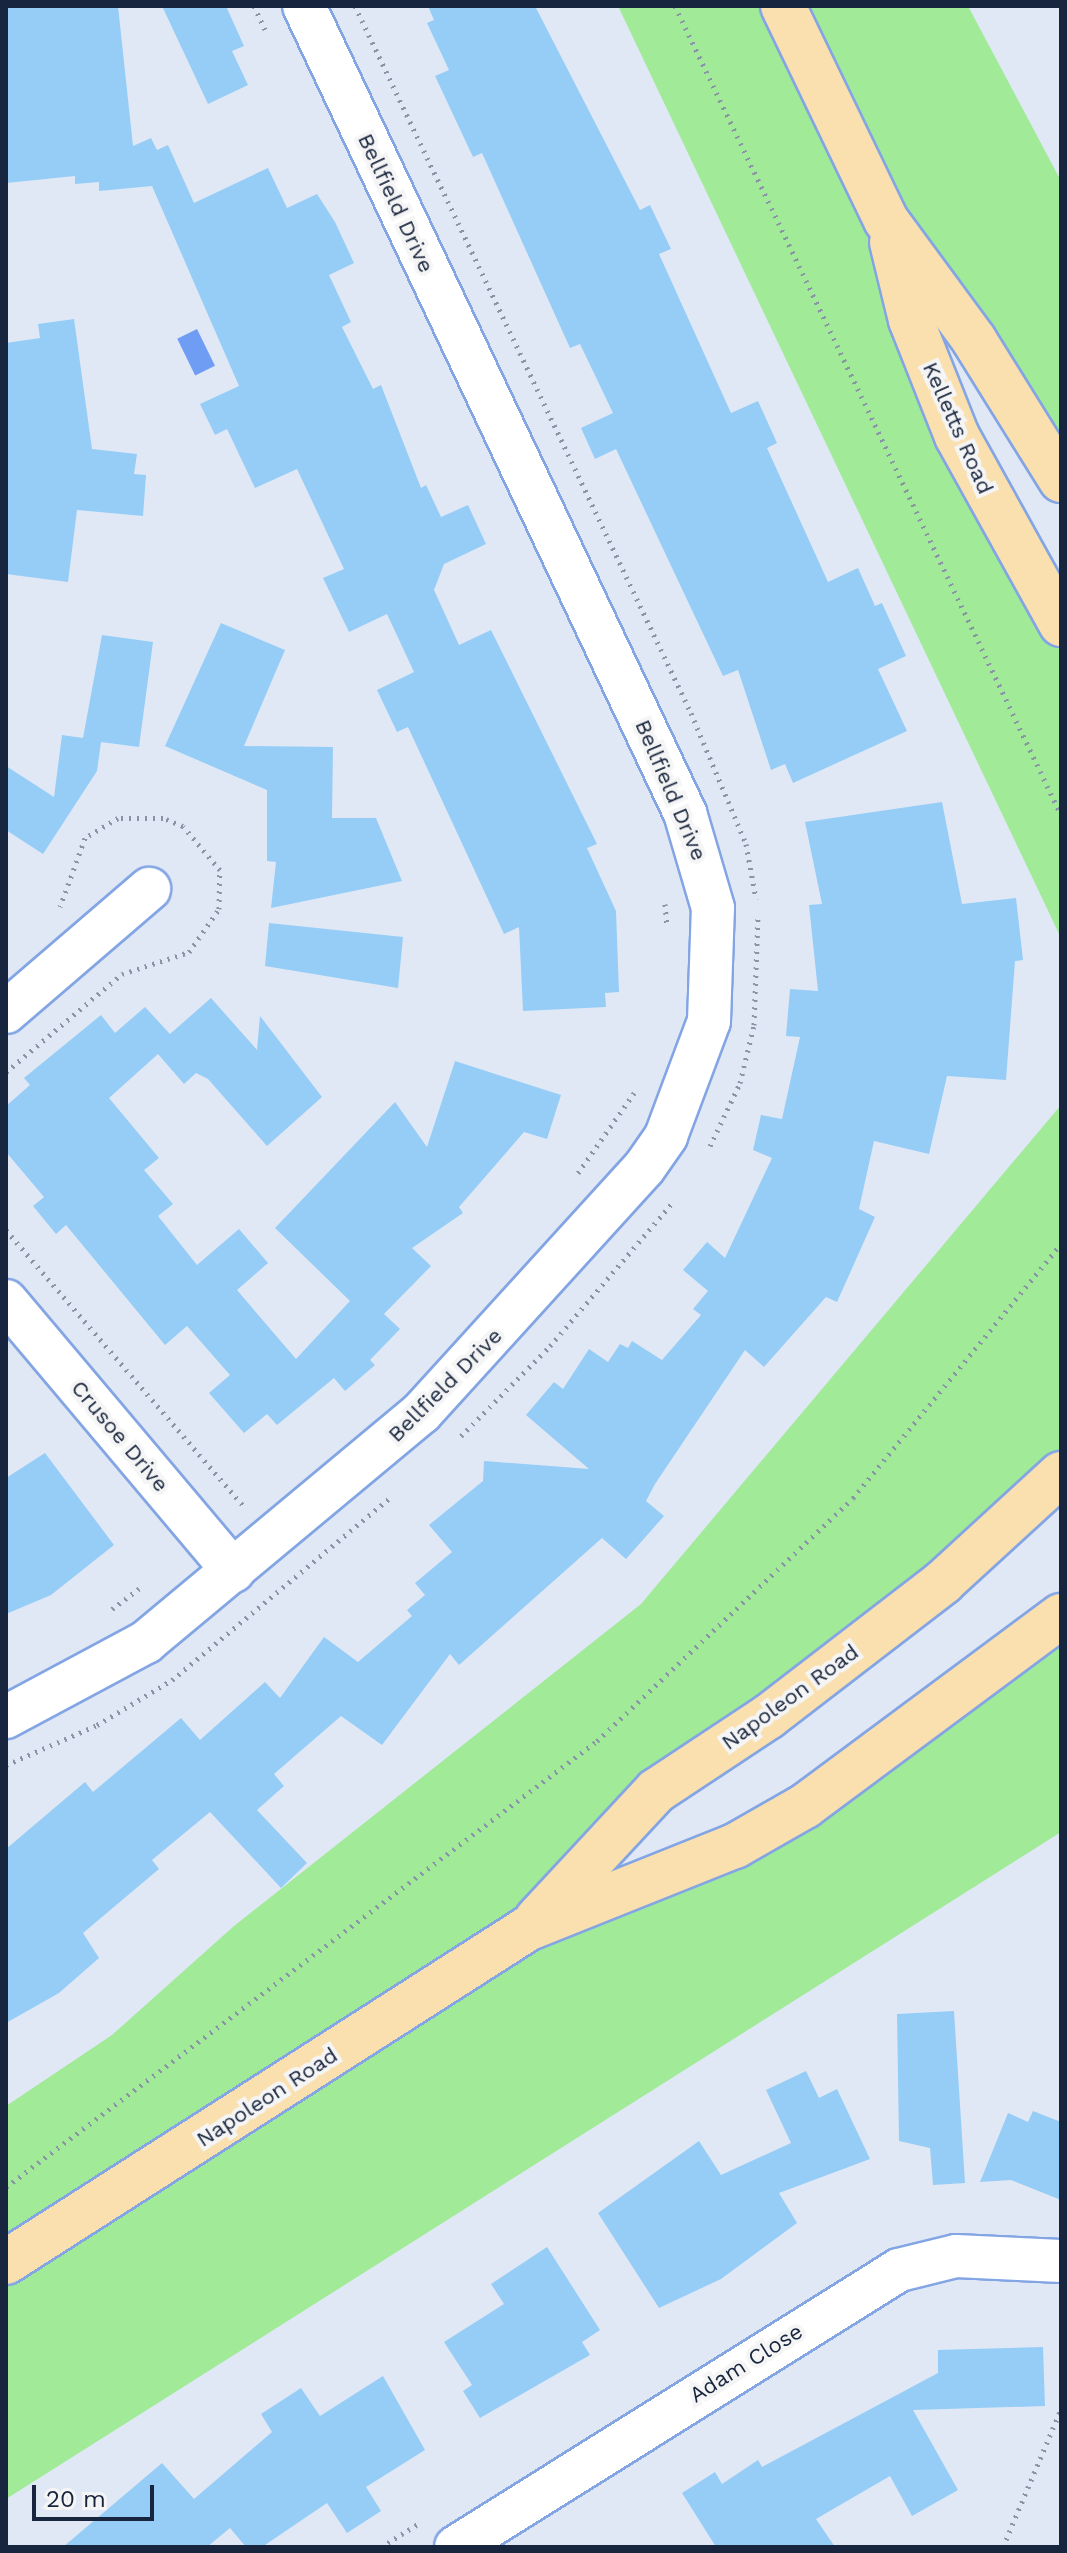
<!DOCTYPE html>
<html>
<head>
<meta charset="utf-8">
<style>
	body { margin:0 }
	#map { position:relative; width:1067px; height:2553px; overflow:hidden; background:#e0e8f5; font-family:"Work Sans",sans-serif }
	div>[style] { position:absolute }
	.green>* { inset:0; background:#a0ea98 }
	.water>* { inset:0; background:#6f9df4; transform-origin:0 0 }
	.building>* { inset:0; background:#96cdf7 }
	.path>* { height:5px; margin-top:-2.5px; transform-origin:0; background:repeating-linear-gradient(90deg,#8a94a6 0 2px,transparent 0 8px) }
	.roads { filter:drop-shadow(2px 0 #83a5e4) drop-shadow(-2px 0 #83a5e4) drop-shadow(0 2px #83a5e4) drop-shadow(0 -2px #83a5e4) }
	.minor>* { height:42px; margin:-21px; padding:0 21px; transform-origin:21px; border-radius:21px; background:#fff }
	.primary>* { height:44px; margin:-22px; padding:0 22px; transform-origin:22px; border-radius:22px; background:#fbe0af }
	span { translate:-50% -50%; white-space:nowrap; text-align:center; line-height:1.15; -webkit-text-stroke:8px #f5f5f5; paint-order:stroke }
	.street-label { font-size:22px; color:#18253e }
	.frame { position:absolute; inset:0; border:8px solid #18253e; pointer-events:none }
	.scale { position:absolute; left:32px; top:2485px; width:122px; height:36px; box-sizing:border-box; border:4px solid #18253e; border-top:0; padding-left:10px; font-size:24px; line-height:28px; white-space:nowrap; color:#18253e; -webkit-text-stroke:6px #f5f5f5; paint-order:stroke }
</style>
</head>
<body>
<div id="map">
	<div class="green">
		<i style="clip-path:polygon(618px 6px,968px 6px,1061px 181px,1061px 480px,887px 223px,1061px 619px,1061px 938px)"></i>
		<i style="clip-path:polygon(1061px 1105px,1061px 1474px,529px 1928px,735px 1846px,1061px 1616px,1061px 1832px,6px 2499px,6px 2106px,112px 2035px,234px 1926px,641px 1604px)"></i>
	</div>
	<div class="water">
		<i style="left:197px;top:329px;width:41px;height:22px;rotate:64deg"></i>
	</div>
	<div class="building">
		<i style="clip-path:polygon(8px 6px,118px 6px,133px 146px,151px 138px,157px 150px,168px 145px,194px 203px,268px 168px,287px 208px,317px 194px,335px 222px,354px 263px,329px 275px,351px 322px,342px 327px,373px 389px,381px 385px,421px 488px,426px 485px,441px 517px,468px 505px,486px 544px,444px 564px,434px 590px,459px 645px,491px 630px,597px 844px,587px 848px,616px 911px,619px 992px,605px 993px,606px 1007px,523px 1011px,519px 927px,504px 934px,408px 727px,397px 732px,377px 690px,414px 672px,387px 614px,349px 632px,323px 578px,344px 569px,297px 469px,255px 488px,227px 429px,215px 435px,200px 404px,239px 386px,152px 186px,99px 191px,99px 182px,75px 184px,75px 176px,6px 183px)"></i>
		<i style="clip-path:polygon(162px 6px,226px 6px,244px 46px,232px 51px,248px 85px,208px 104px)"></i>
		<i style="clip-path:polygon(428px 6px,535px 6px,640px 210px,650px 205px,671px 249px,659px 254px,731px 413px,758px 401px,777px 443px,767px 448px,828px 582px,858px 568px,875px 606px,882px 603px,906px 656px,878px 669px,907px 731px,793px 783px,785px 764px,771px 770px,738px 670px,723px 676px,616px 449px,595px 459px,581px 428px,613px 413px,580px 344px,570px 348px,482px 153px,473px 157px,435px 76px,449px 70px,427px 23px,434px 20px)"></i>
		<i style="clip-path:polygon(74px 319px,92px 449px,137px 454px,134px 474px,146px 475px,143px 516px,77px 510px,68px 582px,6px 574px,6px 343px,40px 338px,38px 324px)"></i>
		<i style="clip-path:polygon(221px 623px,285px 650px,244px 746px,333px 747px,332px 818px,376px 818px,402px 881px,271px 908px,276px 862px,267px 861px,267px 790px,165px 746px)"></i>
		<i style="clip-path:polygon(102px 635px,153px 642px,139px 747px,101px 742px,97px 771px,43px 854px,6px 830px,6px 766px,54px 797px,62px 735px,83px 738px)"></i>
		<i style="clip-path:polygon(942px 802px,962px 904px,1016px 898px,1023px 960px,1015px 961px,1006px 1080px,947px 1076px,929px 1154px,874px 1141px,859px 1209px,875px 1217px,837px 1302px,826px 1297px,764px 1367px,745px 1350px,655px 1484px,646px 1501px,664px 1516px,626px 1559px,602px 1538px,459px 1665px,450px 1654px,382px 1745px,341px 1716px,274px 1774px,284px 1786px,257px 1810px,307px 1863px,281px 1888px,210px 1812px,152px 1860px,159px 1869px,83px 1933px,99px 1958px,59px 1993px,6px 2023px,6px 1849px,85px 1782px,93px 1792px,181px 1718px,200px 1740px,265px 1682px,280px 1698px,324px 1637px,358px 1662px,412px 1616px,407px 1610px,425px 1595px,415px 1583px,452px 1552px,429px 1525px,483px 1481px,484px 1461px,589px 1469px,526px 1415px,554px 1382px,563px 1389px,589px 1349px,608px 1362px,620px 1344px,628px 1348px,632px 1341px,662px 1360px,701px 1315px,693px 1309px,708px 1291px,683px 1270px,707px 1242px,725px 1258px,772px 1158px,753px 1150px,761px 1115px,782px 1119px,800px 1037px,786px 1036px,790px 989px,818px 991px,809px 905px,822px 904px,805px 822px)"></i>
		<i style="clip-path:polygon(269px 923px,403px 937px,398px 988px,265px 966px)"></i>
		<i style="clip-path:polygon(211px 998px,257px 1050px,260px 1016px,322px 1097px,267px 1146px,208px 1079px,196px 1073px,184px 1084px,158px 1054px,109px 1098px,159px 1158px,144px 1170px,173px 1204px,158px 1216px,197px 1265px,239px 1229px,268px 1263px,237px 1290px,296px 1359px,350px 1301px,275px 1228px,395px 1102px,427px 1147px,455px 1061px,561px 1095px,547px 1139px,524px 1132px,459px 1207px,463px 1213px,412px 1248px,431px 1266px,384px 1314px,400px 1329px,370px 1360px,375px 1365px,345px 1391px,334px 1378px,277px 1425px,267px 1414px,244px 1433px,209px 1393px,230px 1375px,187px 1326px,165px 1345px,66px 1225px,56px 1234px,33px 1206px,44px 1197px,6px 1152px,6px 1106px,30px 1085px,24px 1078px,101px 1015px,115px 1033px,145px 1007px,170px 1034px)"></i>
		<i style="clip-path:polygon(45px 1453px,114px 1545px,51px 1595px,6px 1614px,6px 1478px)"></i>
		<i style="clip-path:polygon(954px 2011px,965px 2183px,933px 2185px,930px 2148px,899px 2141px,897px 2014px)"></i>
		<i style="clip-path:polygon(806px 2071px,819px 2098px,837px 2089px,870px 2159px,779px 2193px,797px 2223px,721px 2279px,659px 2308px,598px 2213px,699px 2141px,721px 2175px,791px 2143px,766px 2090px)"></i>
		<i style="clip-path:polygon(1033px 2111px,1061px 2122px,1061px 2200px,1011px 2180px,980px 2182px,1008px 2113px,1028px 2122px)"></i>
		<i style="clip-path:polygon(547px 2247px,600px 2330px,582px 2342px,590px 2355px,480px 2418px,463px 2391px,472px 2385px,444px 2342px,504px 2304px,491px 2284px)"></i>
		<i style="clip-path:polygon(1043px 2347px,1045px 2406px,913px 2410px,958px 2490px,912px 2516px,890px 2476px,816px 2519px,835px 2547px,716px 2547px,682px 2493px,715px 2472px,722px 2484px,758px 2460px,762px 2467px,938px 2373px,938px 2350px)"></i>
		<i style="clip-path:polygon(383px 2376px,425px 2450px,366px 2487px,381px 2511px,347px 2533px,327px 2503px,262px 2547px,246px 2547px,230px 2528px,207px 2547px,63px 2547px,162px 2463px,194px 2499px,272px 2432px,261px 2414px,301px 2388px,320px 2416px)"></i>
	</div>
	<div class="path">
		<i style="left:254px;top:6px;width:26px;rotate:65deg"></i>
		<i style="left:355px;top:6px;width:783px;rotate:64.58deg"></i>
		<i style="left:691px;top:713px;width:142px;rotate:67.2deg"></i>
		<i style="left:746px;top:844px;width:56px;rotate:79.7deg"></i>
		<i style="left:675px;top:6px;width:896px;rotate:64.49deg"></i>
		<i style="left:665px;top:904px;width:22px;rotate:85deg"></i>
		<i style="left:6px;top:1072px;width:152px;rotate:-40.2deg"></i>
		<i style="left:122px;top:974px;width:71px;rotate:-18.2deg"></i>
		<i style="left:189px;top:952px;width:52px;rotate:-55.1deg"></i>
		<i style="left:219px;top:909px;width:39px;rotate:-89deg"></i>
		<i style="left:220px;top:870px;width:57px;rotate:-130.1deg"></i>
		<i style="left:183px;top:826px;width:22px;rotate:-158deg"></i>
		<i style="left:163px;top:818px;width:45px;rotate:180deg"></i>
		<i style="left:118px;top:818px;width:39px;rotate:149deg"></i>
		<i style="left:85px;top:838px;width:73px;rotate:109.9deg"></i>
		<i style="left:710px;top:1146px;width:70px;rotate:-64.5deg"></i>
		<i style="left:740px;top:1083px;width:60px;rotate:-76.4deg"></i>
		<i style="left:754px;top:1025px;width:108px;rotate:-87.9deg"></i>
		<i style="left:578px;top:1173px;width:98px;rotate:-55deg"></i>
		<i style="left:6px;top:1230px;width:364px;rotate:49.3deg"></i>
		<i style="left:461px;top:1436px;width:127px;rotate:-45.3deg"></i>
		<i style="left:550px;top:1346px;width:191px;rotate:-49.5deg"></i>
		<i style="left:112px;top:1609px;width:34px;rotate:-37deg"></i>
		<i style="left:6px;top:1765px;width:99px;rotate:-23.7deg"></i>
		<i style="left:97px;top:1725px;width:87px;rotate:-31deg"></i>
		<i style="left:172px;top:1680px;width:284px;rotate:-39.9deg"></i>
		<i style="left:6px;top:2187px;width:740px;rotate:-37.04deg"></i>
		<i style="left:597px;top:1741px;width:353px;rotate:-43.5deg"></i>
		<i style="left:853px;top:1498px;width:328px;rotate:-50.7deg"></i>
		<i style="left:381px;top:2547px;width:47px;rotate:-32deg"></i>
		<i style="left:1003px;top:2547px;width:150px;rotate:-67.2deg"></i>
	</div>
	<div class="roads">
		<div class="minor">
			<i style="left:6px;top:1012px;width:189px;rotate:-40.7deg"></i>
			<i style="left:6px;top:1301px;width:353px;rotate:49.9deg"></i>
			<i style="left:6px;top:1717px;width:159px;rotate:-28.2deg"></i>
			<i style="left:146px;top:1642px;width:358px;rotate:-39.8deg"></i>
			<i style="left:421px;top:1413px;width:331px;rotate:-47.7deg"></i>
			<i style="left:644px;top:1168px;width:39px;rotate:-55deg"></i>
			<i style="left:666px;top:1136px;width:123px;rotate:-69.5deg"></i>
			<i style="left:709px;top:1021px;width:113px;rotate:-88deg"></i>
			<i style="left:713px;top:908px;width:99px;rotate:-106.4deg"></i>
			<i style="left:685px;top:813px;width:892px;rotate:-115.27deg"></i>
			<i style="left:456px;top:2547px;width:522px;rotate:-32.02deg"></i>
			<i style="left:899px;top:2270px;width:59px;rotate:-13.8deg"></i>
			<i style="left:956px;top:2256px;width:105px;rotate:2.7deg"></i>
		</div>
		<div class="primary">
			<i style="left:783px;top:6px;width:237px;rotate:64.3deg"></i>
			<i style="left:886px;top:220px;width:149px;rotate:53.7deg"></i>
			<i style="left:974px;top:340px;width:165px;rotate:58.1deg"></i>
			<i style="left:892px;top:242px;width:80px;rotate:76.3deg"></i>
			<i style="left:911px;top:320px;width:125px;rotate:68.4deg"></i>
			<i style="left:957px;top:436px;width:215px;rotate:61deg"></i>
			<i style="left:537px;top:1919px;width:175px;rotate:-47.1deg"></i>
			<i style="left:656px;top:1791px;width:134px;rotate:-33.5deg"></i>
			<i style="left:768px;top:1717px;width:221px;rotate:-37.6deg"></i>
			<i style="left:943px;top:1582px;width:160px;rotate:-42.5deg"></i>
			<i style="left:6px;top:2262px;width:618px;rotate:-32.58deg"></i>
			<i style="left:527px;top:1929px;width:224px;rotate:-21.8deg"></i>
			<i style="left:735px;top:1846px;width:81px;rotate:-29.7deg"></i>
			<i style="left:805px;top:1806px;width:319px;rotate:-36.6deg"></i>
		</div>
	</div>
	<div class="street-label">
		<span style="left:396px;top:203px;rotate:65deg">Bellfield Drive</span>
		<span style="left:958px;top:428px;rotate:66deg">Kelletts Road</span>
		<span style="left:671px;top:790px;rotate:67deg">Bellfield Drive</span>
		<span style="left:445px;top:1385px;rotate:-45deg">Bellfield Drive</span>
		<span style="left:120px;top:1436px;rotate:50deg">Crusoe Drive</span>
		<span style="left:790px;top:1697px;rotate:-36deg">Napoleon Road</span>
		<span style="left:267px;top:2097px;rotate:-33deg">Napoleon Road</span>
		<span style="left:746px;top:2363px;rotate:-32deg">Adam Close</span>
	</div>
	<div class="frame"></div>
	<div class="scale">20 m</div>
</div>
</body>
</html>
